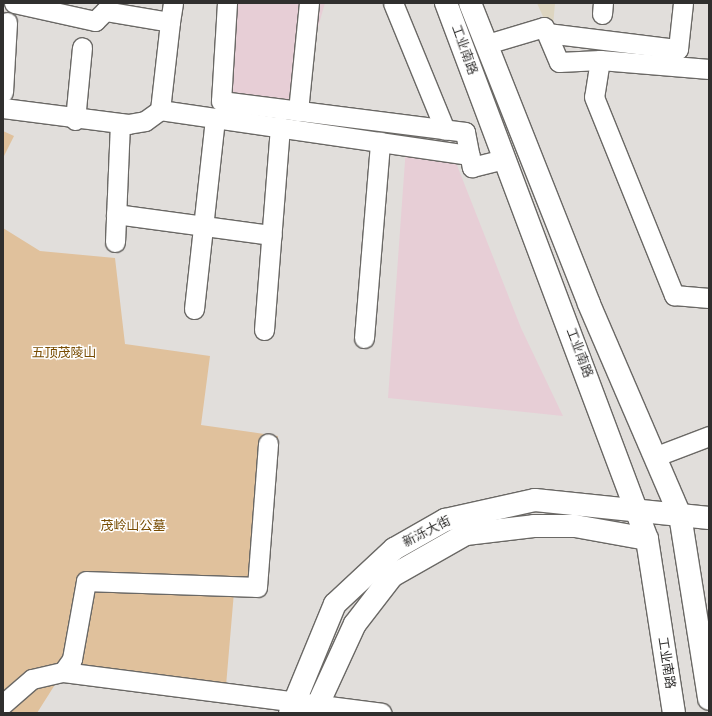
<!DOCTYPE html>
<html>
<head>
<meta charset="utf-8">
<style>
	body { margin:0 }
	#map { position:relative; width:712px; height:716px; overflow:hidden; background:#e1dedb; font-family:"PT Sans","Noto Sans SC",sans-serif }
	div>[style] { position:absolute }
	.commercial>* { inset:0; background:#e7ced6 }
	.education>* { inset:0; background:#ddd5c0 }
	.green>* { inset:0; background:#e0c19c }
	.roads { filter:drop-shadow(1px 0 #6a6865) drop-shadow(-1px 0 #6a6865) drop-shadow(0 1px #6a6865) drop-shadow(0 -1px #6a6865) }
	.minor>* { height:19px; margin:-9.5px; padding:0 9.5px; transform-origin:9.5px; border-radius:9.5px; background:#fff }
	.major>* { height:22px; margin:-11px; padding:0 11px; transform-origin:11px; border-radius:11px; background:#fff }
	span { translate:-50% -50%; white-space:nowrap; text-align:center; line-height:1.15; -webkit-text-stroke:3px #fff; paint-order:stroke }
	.street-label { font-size:13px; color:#302f2e }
	.park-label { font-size:13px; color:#774b00 }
	.frame { position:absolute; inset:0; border:4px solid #302f2e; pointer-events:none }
</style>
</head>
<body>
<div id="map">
	<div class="commercial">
		<i style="clip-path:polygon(238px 3px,325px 3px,294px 110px,227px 104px)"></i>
		<i style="clip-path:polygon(406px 147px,453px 155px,521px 328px,563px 416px,388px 398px)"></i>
	</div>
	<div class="education">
		<i style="clip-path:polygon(537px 3px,555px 3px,552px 37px)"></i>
	</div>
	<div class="green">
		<i style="clip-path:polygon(3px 131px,14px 136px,3px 158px)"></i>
		<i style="clip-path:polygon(3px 228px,40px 251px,115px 258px,125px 344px,210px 356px,201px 425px,278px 436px,265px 592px,234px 592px,226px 686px,63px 672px,37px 713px,3px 713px)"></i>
	</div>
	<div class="roads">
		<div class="minor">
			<i style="left:14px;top:3px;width:83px;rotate:12.5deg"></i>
			<i style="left:95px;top:21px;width:14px;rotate:-45deg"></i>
			<i style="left:105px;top:11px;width:66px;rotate:9.6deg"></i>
			<i style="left:170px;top:22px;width:19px;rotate:-81deg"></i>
			<i style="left:227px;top:3px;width:98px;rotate:93.5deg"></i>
			<i style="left:221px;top:101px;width:246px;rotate:7.2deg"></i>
			<i style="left:465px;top:132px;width:36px;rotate:79deg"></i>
			<i style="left:472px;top:167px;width:32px;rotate:-14deg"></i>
			<i style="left:393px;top:3px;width:137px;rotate:67.7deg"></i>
			<i style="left:602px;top:14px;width:11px;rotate:-85deg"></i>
			<i style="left:547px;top:33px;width:132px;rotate:7deg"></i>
			<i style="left:678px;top:49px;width:46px;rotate:-83.8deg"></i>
			<i style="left:487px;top:44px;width:59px;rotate:-16.6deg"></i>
			<i style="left:544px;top:27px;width:38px;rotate:67deg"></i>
			<i style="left:559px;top:62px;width:41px;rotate:-2.8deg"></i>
			<i style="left:709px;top:69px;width:109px;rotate:-175.3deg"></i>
			<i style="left:600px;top:60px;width:37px;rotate:99deg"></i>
			<i style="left:594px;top:97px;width:214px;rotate:68deg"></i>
			<i style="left:674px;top:295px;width:35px;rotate:5deg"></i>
			<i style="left:3px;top:92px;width:70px;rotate:-86.7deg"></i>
			<i style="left:3px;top:108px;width:126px;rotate:7.3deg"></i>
			<i style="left:128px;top:124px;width:17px;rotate:-10deg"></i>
			<i style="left:145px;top:121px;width:19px;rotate:-36deg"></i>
			<i style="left:160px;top:110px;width:313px;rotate:8.3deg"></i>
			<i style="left:160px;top:110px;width:89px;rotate:-83.5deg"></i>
			<i style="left:298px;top:111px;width:109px;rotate:-84.2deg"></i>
			<i style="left:75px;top:120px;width:73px;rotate:-84.5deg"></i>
			<i style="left:116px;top:214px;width:157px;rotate:7.7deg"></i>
			<i style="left:115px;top:242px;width:119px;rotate:-87.6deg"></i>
			<i style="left:194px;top:309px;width:192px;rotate:-83.7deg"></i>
			<i style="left:264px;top:330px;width:204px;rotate:-85.5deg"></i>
			<i style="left:364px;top:338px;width:197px;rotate:-85.3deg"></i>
			<i style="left:654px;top:457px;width:59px;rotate:-20.9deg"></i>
			<i style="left:63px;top:672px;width:16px;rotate:-55deg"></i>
			<i style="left:72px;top:659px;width:79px;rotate:-79.8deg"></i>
			<i style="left:86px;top:581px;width:171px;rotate:2deg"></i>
			<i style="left:257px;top:587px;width:144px;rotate:-85.6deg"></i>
			<i style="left:3px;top:704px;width:38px;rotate:-41deg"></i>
			<i style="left:32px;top:679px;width:32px;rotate:-13deg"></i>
			<i style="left:63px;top:672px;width:321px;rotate:7.3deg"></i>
		</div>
		<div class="major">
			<i style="left:446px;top:3px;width:572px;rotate:69.44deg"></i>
			<i style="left:647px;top:539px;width:176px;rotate:81.2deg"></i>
			<i style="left:470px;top:3px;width:324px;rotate:68.4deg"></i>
			<i style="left:589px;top:304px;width:230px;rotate:66.7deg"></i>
			<i style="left:680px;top:515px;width:186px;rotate:81deg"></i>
			<i style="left:290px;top:713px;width:118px;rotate:-67.6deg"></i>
			<i style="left:335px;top:604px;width:81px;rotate:-43deg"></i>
			<i style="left:394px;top:549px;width:59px;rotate:-29.6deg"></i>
			<i style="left:445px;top:520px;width:92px;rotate:-12.5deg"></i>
			<i style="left:535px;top:500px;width:175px;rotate:5.9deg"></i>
			<i style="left:314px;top:713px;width:98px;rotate:-65.3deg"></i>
			<i style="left:355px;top:624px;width:61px;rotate:-52.4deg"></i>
			<i style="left:392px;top:576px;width:85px;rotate:-29.6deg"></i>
			<i style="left:466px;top:534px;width:68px;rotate:-6.7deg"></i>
			<i style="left:534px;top:526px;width:41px"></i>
			<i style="left:575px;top:526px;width:73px;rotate:10.2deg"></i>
		</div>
	</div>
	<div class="street-label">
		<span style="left:464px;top:50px;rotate:70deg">工业南路</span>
		<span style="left:579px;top:353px;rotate:69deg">工业南路</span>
		<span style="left:427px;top:532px;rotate:-27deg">新泺大街</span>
		<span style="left:666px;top:663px;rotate:81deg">工业南路</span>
	</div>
	<div class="park-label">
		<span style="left:64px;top:353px">五顶茂陵山</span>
		<span style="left:133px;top:526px">茂岭山公墓</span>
	</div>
	<div class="frame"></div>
</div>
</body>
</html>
